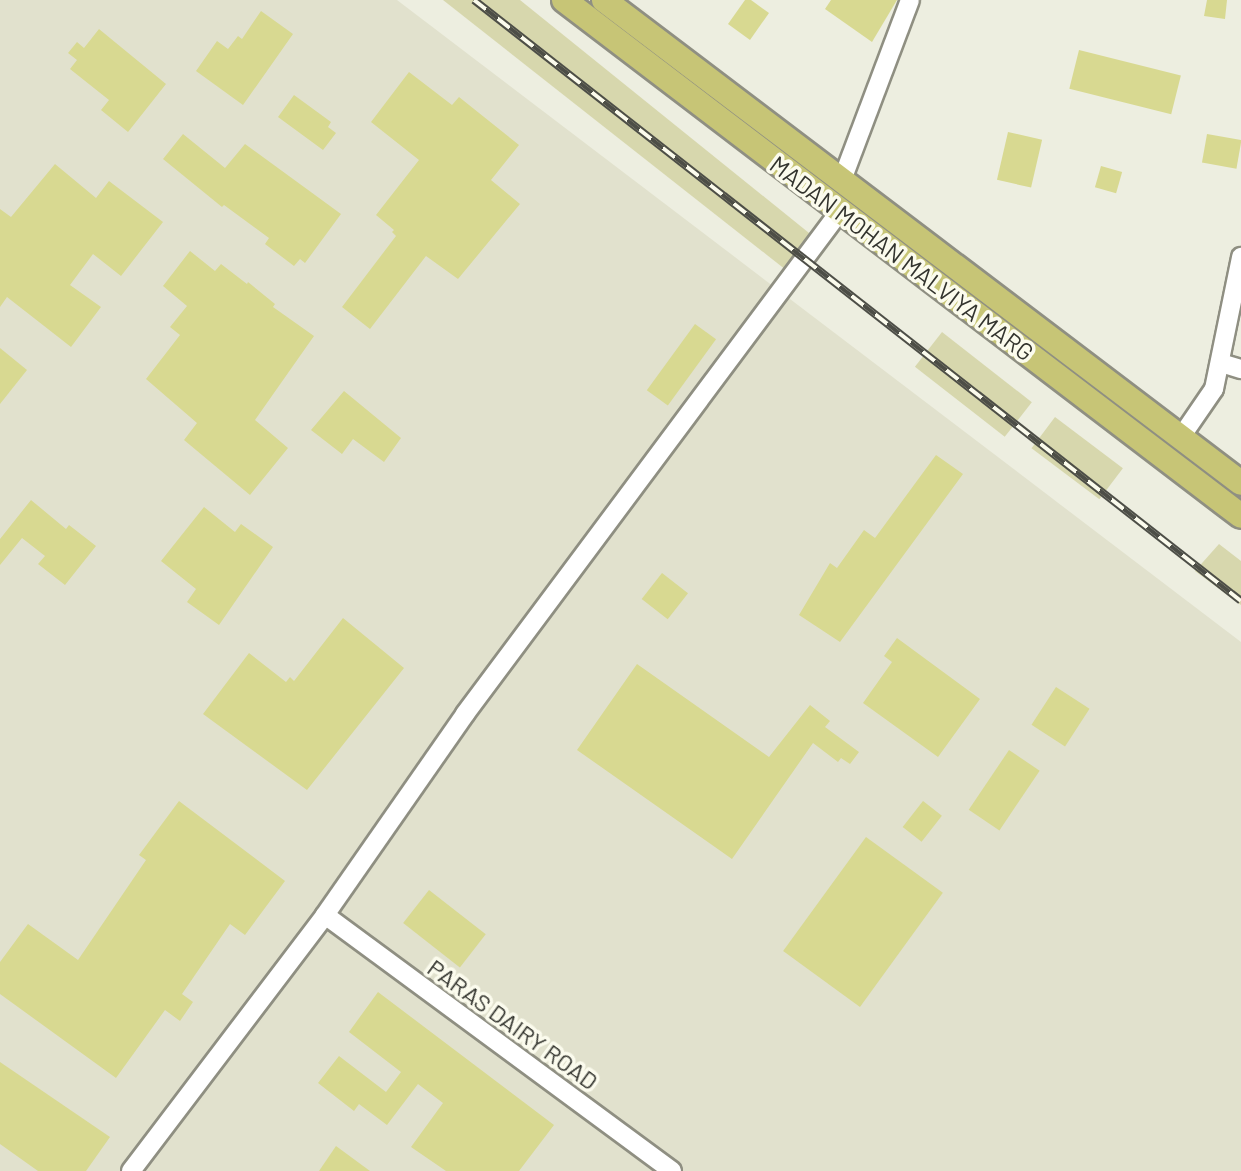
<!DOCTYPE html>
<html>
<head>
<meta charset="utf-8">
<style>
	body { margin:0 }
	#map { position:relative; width:1241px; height:1171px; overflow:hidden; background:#edeee0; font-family:Barlow,sans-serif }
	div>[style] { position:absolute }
	.built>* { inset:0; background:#e1e1cd }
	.green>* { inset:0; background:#d7d7ad; transform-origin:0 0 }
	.building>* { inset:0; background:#d8d991; transform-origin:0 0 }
	.roads { filter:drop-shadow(2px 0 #8f8f82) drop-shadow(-2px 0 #8f8f82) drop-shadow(0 2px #8f8f82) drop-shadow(0 -2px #8f8f82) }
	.minor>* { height:18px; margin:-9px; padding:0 9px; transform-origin:9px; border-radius:9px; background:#fff }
	.major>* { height:24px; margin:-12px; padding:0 12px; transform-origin:12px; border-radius:12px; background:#c7c576 }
	.rail>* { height:8px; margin-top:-4px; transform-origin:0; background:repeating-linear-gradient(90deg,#fbfbed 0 15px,#4d4e47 0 30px); box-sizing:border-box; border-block:2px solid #4d4e47 }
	span { translate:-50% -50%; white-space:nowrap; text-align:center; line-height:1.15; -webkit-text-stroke:7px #fbfbed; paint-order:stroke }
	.street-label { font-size:24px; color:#33342e }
</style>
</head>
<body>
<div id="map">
	<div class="built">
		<i style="clip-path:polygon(0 0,397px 0,1241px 642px,1241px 1171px,0 1171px)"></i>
	</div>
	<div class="green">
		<i style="clip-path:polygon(443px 0,520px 0,814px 237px,786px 270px)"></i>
		<i style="left:942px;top:332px;width:114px;height:44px;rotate:38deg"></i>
		<i style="left:1055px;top:417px;width:85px;height:39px;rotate:37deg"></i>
		<i style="clip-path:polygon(1219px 544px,1241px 561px,1241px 605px,1195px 571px)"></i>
	</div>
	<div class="building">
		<i style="clip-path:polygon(745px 0,751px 0,769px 13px,750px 40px,728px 24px)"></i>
		<i style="clip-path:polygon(831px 0,897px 0,872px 42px,825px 9px)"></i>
		<i style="clip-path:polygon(1207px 0,1227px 0,1225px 19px,1204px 16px)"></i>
		<i style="clip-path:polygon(261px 11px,293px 34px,243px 105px,196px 71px,217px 41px,228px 49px,238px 36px,242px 39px)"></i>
		<i style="clip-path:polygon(99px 29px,166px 84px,128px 132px,101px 110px,109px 100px,70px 69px,77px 60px,68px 53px,77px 42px,84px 48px)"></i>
		<i style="left:1079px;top:50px;width:105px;height:40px;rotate:14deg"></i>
		<i style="clip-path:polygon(409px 72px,452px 105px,459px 97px,519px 145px,491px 180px,520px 204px,458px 279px,426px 256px,370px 329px,342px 307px,396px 236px,392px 232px,394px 230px,376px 215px,419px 160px,371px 122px)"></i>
		<i style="clip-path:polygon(294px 95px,331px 122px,328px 127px,336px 133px,323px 150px,278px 117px)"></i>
		<i style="left:1008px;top:132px;width:35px;height:49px;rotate:13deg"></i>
		<i style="clip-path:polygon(183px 134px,225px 168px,245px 144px,341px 214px,305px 263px,300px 259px,294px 266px,265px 244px,269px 238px,224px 205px,222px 207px,163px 159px)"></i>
		<i style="left:1207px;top:134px;width:35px;height:29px;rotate:10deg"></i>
		<i style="clip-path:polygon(55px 164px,96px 198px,109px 181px,163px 222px,121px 276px,93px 254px,70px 285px,101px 307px,71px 347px,7px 297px,0 307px,0 209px,11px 217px)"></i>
		<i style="left:1101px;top:166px;width:22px;height:22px;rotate:16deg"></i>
		<i style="clip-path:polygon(190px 251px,215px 271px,221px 264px,247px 284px,248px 282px,275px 304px,273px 307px,314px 336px,255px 420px,288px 448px,250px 495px,184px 440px,197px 423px,146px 379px,180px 335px,170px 327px,187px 306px,163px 286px)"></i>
		<i style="left:695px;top:324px;width:26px;height:82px;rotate:36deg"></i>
		<i style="clip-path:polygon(0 348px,27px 370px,0 404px)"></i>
		<i style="clip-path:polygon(344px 391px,401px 438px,384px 462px,353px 439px,342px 454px,311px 430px)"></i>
		<i style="clip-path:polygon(936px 455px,963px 474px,840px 642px,799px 615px,830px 563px,837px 568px,864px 530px,875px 538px)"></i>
		<i style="clip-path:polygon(31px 500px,66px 529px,69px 525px,96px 546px,65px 585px,38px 564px,45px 556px,22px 538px,0 565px,0 539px)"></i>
		<i style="clip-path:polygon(204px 507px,235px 532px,241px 524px,273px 547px,219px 625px,187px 602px,196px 589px,161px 561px)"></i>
		<i style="left:662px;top:573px;width:33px;height:33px;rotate:38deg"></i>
		<i style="clip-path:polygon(343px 618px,404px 668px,307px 790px,203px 714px,249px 653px,286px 682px,290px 677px,294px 681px)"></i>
		<i style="clip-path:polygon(897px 638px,980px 699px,938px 757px,863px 703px,892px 662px,884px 656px)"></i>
		<i style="clip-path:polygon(637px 664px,769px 757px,810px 705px,830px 721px,825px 727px,859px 752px,850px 764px,841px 758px,838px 762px,813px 743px,732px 859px,577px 750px)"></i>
		<i style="left:1056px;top:687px;width:40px;height:45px;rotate:33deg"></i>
		<i style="left:1009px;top:750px;width:37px;height:72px;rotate:34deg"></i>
		<i style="clip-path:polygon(179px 801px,285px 881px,245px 935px,230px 924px,182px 994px,193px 1002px,180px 1021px,165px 1010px,116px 1078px,0 994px,0 962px,28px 924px,78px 960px,146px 860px,139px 855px)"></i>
		<i style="left:923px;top:801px;width:24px;height:33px;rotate:38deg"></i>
		<i style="left:866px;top:837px;width:95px;height:141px;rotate:36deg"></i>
		<i style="left:429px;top:890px;width:72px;height:42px;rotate:38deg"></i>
		<i style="clip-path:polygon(378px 992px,554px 1125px,519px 1171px,446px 1171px,411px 1147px,443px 1103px,418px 1084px,387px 1125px,359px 1104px,354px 1111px,318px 1083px,339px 1056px,386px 1092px,401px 1072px,349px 1032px)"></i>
		<i style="clip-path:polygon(0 1062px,110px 1137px,86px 1171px,38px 1171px,0 1144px)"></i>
		<i style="clip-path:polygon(336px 1146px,370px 1171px,319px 1171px)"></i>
	</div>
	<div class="roads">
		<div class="minor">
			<i style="left:842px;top:180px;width:192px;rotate:-69.3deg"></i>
			<i style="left:1221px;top:363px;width:21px;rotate:17deg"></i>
			<i style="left:1181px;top:437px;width:58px;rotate:-55.5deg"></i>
			<i style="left:1214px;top:389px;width:135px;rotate:-78.4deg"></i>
			<i style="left:325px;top:915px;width:431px;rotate:36.4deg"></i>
			<i style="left:131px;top:1171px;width:321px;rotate:-52.8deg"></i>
			<i style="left:325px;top:915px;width:245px;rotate:-55.1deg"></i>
			<i style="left:465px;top:714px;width:627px;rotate:-53.29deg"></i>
		</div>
		<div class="major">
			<i style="left:564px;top:0;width:851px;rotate:37.31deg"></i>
			<i style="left:604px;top:0;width:799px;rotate:37.17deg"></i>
		</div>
	</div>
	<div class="rail">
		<i style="left:474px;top:0;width:974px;rotate:38.08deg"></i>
	</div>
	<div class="street-label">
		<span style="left:902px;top:258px;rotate:37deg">MADAN MOHAN MALVIYA MARG</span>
		<span style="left:513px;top:1024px;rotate:36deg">PARAS DAIRY ROAD</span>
	</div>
</div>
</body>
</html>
